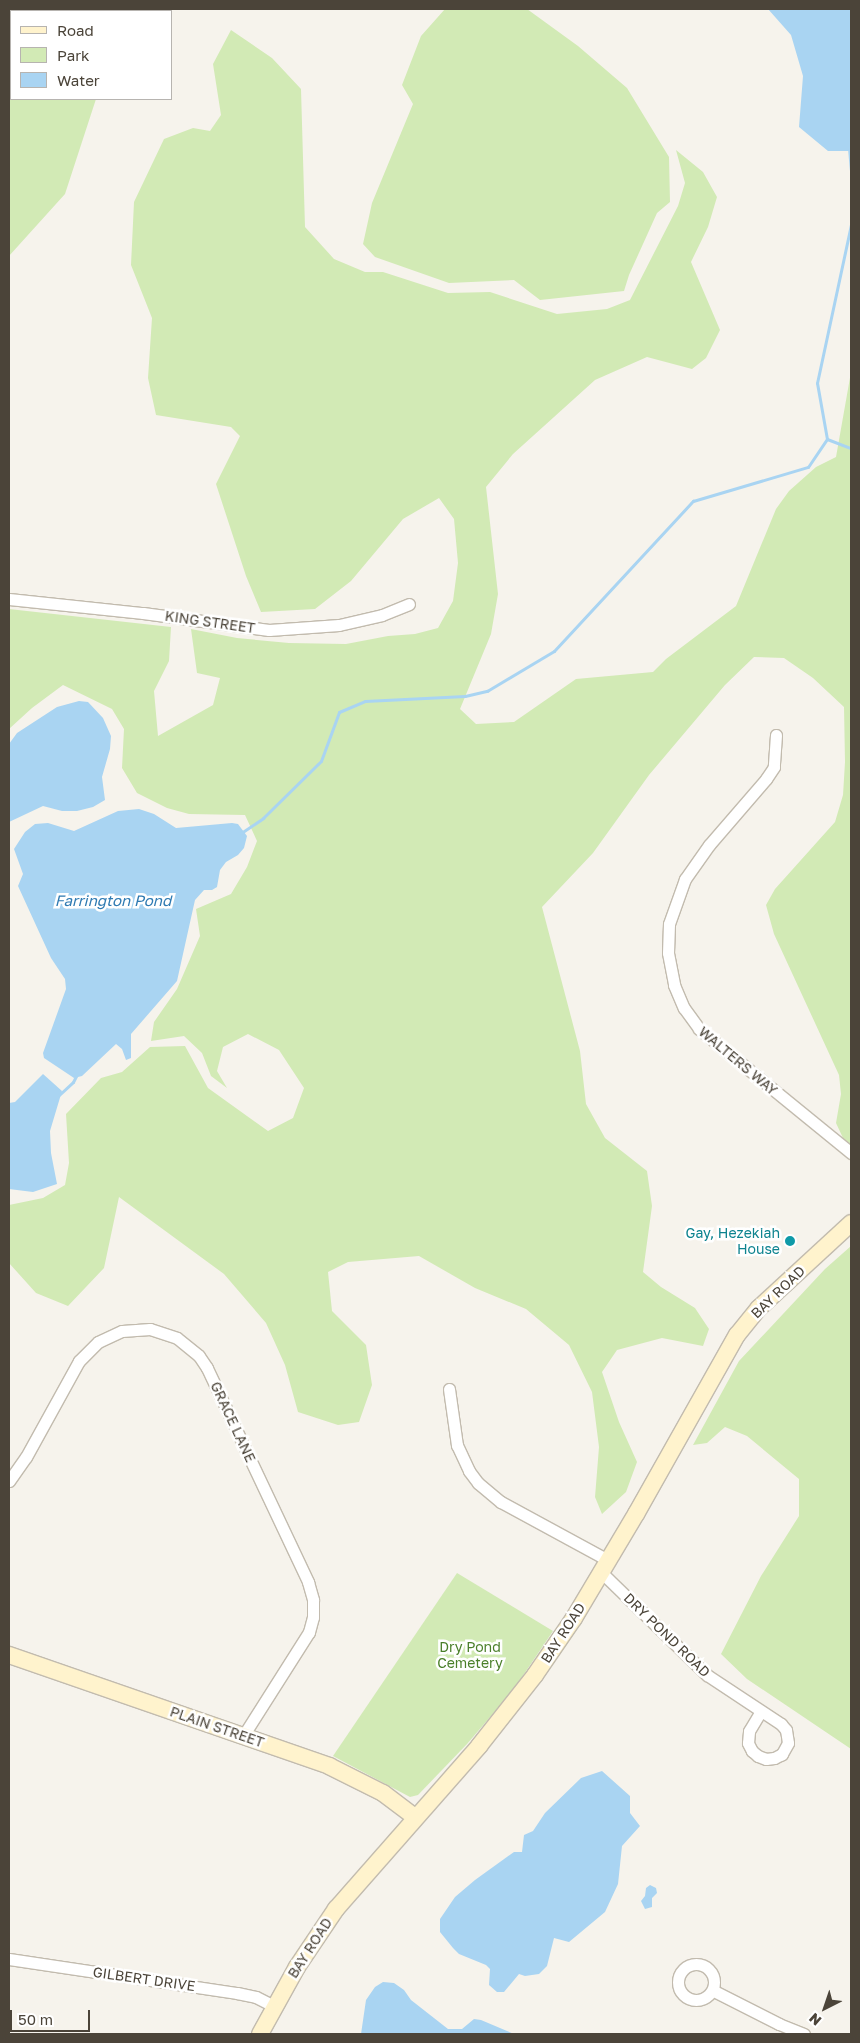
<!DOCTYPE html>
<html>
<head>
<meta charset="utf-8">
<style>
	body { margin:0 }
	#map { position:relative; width:860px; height:2043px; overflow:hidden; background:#f6f3ec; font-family:"Golos Text",sans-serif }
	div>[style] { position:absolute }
	.green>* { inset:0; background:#d2eab5 }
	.water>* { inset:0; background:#a9d4f2 }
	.stream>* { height:3px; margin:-1.5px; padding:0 1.5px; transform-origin:1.5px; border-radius:1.5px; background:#a9d4f2 }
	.roads { filter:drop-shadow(1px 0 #c2bbae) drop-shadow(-1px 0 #c2bbae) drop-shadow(0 1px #c2bbae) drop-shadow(0 -1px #c2bbae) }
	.street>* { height:11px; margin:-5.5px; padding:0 5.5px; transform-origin:5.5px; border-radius:5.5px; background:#fff }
	.street>.ring { margin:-5.5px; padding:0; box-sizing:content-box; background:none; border:11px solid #fff; border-radius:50% }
	.secondary>* { height:16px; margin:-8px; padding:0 8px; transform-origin:8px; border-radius:8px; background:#fff3cd }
	.dots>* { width:14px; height:14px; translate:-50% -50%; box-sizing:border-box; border:2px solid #fff; border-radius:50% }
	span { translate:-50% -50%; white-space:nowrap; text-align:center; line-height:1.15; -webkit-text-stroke:5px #fff; paint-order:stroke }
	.street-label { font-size:14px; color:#4b4439 }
	.culture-label { font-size:14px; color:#0d838f }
	.right { translate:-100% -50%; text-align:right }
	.park-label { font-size:14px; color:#4a7f2a }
	.water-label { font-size:15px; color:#2e7ab2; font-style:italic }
	.frame { position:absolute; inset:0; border:10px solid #4b4439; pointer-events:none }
	.legend { position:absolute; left:10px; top:10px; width:162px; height:90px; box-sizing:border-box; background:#fff; border:1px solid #b7b4b0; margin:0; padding:6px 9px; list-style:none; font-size:15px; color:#4b4439 }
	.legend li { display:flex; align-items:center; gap:10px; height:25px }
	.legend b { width:25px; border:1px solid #b7b4b0 }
	.north { position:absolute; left:800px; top:1983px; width:50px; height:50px; -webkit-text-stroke:4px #fff; paint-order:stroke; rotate:221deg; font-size:14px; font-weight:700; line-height:20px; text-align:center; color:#4b4439 }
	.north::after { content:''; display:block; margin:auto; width:18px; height:22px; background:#4b4439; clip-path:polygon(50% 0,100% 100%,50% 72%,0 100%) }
	.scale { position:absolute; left:10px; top:2010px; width:80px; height:22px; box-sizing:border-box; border:2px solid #4b4439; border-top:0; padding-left:6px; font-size:15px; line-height:18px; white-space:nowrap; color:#4b4439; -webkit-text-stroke:4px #fff; paint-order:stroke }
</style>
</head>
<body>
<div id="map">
	<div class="green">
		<i style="clip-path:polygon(9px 9px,118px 9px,118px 11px,11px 11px,11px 99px,96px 99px,65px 194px,9px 256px)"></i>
		<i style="clip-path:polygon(445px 9px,527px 9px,578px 46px,627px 88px,669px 157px,670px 202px,657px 213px,629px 275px,624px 291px,540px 300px,514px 280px,449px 283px,375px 257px,363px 244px,372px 203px,413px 104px,402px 85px,421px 36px)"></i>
		<i style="clip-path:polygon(231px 30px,272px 58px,301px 89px,305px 227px,334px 259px,365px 272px,383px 272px,448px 293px,490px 292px,557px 314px,607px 309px,630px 300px,678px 206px,685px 183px,676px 150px,703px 172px,717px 197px,708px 227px,691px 262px,720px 330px,706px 358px,692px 369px,647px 357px,595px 380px,513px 454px,486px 487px,498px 594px,491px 634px,460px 709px,476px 724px,514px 722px,576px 679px,653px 672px,666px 659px,736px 606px,776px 509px,789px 491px,816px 467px,836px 457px,851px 372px,851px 1145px,843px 1138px,836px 1123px,841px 1094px,839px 1075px,774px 934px,766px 905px,775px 889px,835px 822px,843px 795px,845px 762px,844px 707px,813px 678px,784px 658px,754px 657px,725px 685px,649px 775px,593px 853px,542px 907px,580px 1051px,586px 1104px,605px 1138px,647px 1171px,652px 1206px,643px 1272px,661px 1287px,695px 1308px,709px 1329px,703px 1346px,662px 1338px,617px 1350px,602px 1372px,619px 1422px,637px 1462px,626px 1492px,602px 1514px,595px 1497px,599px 1447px,592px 1392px,569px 1345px,526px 1309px,475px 1288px,419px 1256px,348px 1262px,328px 1272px,332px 1311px,366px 1345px,372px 1385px,359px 1422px,338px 1425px,298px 1412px,285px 1365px,266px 1323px,224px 1274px,119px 1197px,104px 1268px,68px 1306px,36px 1293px,9px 1263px,9px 1205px,43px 1198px,65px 1185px,69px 1163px,66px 1114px,101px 1078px,122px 1072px,150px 1047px,185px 1046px,208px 1088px,268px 1131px,293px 1118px,304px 1088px,279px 1050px,248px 1034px,223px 1047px,217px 1071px,227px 1088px,211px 1076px,202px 1053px,184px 1036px,151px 1041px,154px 1022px,177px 989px,200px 936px,196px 909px,231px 894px,247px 867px,257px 841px,245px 815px,189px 814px,167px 808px,137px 793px,122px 768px,124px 729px,112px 709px,63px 685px,32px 708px,9px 729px,9px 609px,171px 627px,169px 661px,154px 691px,158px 736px,213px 705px,220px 678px,197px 673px,191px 629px,237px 638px,289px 643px,346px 644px,388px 636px,415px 634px,438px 628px,453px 601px,458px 563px,454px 519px,439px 498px,403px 519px,351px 581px,315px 609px,261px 612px,246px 576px,216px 484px,240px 436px,231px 427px,156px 415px,148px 378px,152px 318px,131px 265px,134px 202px,164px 139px,193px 128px,210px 131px,221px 115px,213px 64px)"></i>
		<i style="clip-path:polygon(851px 1246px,851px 1749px,747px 1679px,721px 1654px,761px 1576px,799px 1516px,799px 1479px,747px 1436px,725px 1427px,707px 1443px,693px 1445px,739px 1361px,825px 1269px)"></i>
		<i style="clip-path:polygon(457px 1573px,553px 1631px,514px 1689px,467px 1744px,418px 1795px,410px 1797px,333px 1756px)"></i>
	</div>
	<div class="water">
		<i style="clip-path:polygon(768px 9px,851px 9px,851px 151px,828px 151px,799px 127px,803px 76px,791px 35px)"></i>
		<i style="clip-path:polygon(79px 701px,88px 702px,103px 718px,111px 736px,110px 749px,102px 777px,105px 800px,93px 807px,77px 811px,62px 811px,43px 806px,9px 822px,9px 744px,17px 733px,57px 707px)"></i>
		<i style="clip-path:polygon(139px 809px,154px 814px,176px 828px,232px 823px,238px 824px,247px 836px,244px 848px,238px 855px,226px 862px,220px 870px,217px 887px,212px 890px,204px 890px,195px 900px,177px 981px,131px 1034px,131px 1058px,126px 1060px,122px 1049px,116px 1044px,82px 1076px,74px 1078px,44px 1058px,43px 1053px,66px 989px,65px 979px,51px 958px,18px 886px,23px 874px,14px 849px,25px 832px,35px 824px,48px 823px,74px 831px,118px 811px)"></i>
		<i style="clip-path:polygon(43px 1074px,62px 1091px,50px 1131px,51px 1153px,57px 1184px,33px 1192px,9px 1189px,9px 1103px,15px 1102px)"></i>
		<i style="clip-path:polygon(602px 1771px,630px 1796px,630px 1813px,640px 1826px,622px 1846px,618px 1884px,605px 1912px,569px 1942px,554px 1938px,547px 1966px,539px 1974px,525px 1976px,519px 1974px,504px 1992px,497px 1992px,489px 1985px,490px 1969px,486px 1965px,459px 1954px,453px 1948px,440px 1932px,440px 1919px,455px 1897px,475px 1880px,514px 1852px,522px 1852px,524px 1835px,533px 1831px,545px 1813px,581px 1778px)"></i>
		<i style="clip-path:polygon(650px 1885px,656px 1888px,657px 1893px,652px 1898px,652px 1907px,645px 1909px,641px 1901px,645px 1896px,646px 1888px)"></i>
		<i style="clip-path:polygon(383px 1982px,394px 1983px,404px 1990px,411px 2000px,448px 2029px,462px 2029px,474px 2019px,481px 2020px,514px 2034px,361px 2034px,366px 2000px,375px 1987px)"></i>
	</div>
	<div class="stream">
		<i style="left:849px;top:148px;width:22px;rotate:85deg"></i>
		<i style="left:827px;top:439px;width:57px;rotate:-100.1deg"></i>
		<i style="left:817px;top:383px;width:163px;rotate:-77.9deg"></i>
		<i style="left:827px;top:439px;width:26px;rotate:21deg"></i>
		<i style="left:241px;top:833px;width:27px;rotate:-34deg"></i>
		<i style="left:263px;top:818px;width:81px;rotate:-44.5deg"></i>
		<i style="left:321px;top:761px;width:52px;rotate:-69.8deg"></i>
		<i style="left:339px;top:712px;width:28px;rotate:-23deg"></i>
		<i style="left:365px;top:701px;width:100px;rotate:-2.9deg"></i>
		<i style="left:465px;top:696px;width:23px;rotate:-13deg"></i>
		<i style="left:487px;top:691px;width:78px;rotate:-30.8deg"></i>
		<i style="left:554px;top:651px;width:205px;rotate:-47.2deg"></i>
		<i style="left:693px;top:501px;width:120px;rotate:-16.5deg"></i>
		<i style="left:808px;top:467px;width:34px;rotate:-56deg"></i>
		<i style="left:59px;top:1095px;width:19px;rotate:-43deg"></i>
		<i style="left:73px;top:1082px;width:7px;rotate:-63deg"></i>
	</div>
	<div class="roads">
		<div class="street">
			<i style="left:9px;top:599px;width:135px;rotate:6deg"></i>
			<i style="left:143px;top:613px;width:127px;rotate:7.7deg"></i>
			<i style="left:269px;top:630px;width:70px;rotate:-4.1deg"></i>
			<i style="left:339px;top:625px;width:44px;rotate:-13.1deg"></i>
			<i style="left:382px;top:615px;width:29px;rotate:-22deg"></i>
			<i style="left:776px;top:735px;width:32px;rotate:94deg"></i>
			<i style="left:774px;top:767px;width:14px;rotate:124deg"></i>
			<i style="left:766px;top:779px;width:87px;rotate:130.8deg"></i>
			<i style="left:709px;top:845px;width:42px;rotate:125.2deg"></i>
			<i style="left:685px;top:879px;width:48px;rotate:109.6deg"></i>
			<i style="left:669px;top:924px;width:29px;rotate:92deg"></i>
			<i style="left:668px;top:953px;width:33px;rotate:79deg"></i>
			<i style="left:674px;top:985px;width:25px;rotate:67deg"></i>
			<i style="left:684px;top:1008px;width:26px;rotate:54deg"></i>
			<i style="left:699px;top:1029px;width:196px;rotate:39.2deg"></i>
			<i style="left:449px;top:1389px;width:57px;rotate:81.9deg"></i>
			<i style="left:457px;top:1445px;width:29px;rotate:65deg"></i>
			<i style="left:469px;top:1471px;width:15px;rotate:53deg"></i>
			<i style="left:478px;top:1483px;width:30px;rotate:40deg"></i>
			<i style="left:501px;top:1502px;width:122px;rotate:28.5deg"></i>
			<i style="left:9px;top:1481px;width:29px;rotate:-55deg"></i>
			<i style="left:26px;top:1457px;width:110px;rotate:-61.1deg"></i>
			<i style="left:79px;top:1361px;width:27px;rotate:-45deg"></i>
			<i style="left:98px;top:1342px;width:26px;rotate:-25deg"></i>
			<i style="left:122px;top:1331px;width:28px;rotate:-4deg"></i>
			<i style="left:150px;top:1329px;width:28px;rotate:18deg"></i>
			<i style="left:177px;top:1338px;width:28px;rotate:39deg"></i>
			<i style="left:199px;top:1356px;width:14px;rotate:56deg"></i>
			<i style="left:207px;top:1368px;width:237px;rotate:64.7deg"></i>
			<i style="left:308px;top:1582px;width:19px;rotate:74deg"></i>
			<i style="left:313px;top:1600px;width:17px;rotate:90deg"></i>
			<i style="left:313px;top:1617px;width:16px;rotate:105deg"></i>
			<i style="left:309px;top:1632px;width:123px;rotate:122.4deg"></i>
			<i style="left:601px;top:1572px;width:148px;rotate:44.2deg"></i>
			<i style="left:707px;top:1675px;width:89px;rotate:33.5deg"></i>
			<i style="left:781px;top:1724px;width:8px;rotate:50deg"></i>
			<i style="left:786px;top:1730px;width:13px;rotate:81deg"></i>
			<i style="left:788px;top:1743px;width:13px;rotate:119deg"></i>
			<i style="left:782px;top:1754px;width:9px;rotate:153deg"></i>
			<i style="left:774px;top:1758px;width:8px;rotate:173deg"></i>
			<i style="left:766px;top:1759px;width:9px;rotate:-159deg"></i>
			<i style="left:758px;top:1756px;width:8px;rotate:-140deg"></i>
			<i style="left:752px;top:1751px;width:9px;rotate:-117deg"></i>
			<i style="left:748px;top:1743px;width:12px;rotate:-85deg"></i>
			<i style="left:749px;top:1731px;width:23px;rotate:-59deg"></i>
			<i style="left:9px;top:1959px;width:231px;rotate:8.5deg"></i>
			<i style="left:237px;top:1993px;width:19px;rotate:12deg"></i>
			<i style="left:256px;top:1997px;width:22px;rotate:27deg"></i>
			<i class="ring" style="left:678px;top:1964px;width:25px;height:25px"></i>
			<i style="left:714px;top:1991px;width:73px;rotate:26.9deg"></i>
			<i style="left:779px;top:2024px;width:27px;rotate:22deg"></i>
		</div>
		<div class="secondary">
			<i style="left:9px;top:1655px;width:339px;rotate:19.1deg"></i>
			<i style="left:329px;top:1766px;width:60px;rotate:26.6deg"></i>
			<i style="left:383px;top:1793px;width:40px;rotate:37deg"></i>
			<i style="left:260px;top:2034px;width:77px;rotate:-61.1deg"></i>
			<i style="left:297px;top:1967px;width:70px;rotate:-56.1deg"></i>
			<i style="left:336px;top:1909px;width:217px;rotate:-48.7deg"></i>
			<i style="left:479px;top:1746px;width:90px;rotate:-51.7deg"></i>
			<i style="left:535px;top:1675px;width:69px;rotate:-55.6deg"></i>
			<i style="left:574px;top:1618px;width:121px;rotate:-59.2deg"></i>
			<i style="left:636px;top:1514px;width:206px;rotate:-60.6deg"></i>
			<i style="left:737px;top:1335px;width:35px;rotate:-51deg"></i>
			<i style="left:759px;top:1308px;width:125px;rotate:-42.7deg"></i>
		</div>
	</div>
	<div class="dots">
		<i style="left:790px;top:1241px;background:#0f9aa8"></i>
	</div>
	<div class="street-label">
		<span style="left:210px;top:622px;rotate:8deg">KING STREET</span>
		<span style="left:738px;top:1061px;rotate:40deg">WALTERS WAY</span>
		<span style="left:778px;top:1292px;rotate:-44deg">BAY ROAD</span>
		<span style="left:233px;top:1422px;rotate:65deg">GRACE LANE</span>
		<span style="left:563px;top:1633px;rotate:-57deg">BAY ROAD</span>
		<span style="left:667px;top:1635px;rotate:44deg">DRY POND ROAD</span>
		<span style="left:217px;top:1727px;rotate:19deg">PLAIN STREET</span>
		<span style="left:310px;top:1948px;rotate:-57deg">BAY ROAD</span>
		<span style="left:144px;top:1979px;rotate:8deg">GILBERT DRIVE</span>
	</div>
	<div class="culture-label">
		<span class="right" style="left:780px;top:1241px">Gay, Hezekiah<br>House</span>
	</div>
	<div class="park-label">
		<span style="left:470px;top:1655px">Dry Pond<br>Cemetery</span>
	</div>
	<div class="water-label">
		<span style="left:113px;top:901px">Farrington Pond</span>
	</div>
	<div class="frame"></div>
	<ul class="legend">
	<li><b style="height:6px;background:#fff3cd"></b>Road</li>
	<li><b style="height:14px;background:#d2eab5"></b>Park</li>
	<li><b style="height:14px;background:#a9d4f2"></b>Water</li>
	</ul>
	<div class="north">N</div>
	<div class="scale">50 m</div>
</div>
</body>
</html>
